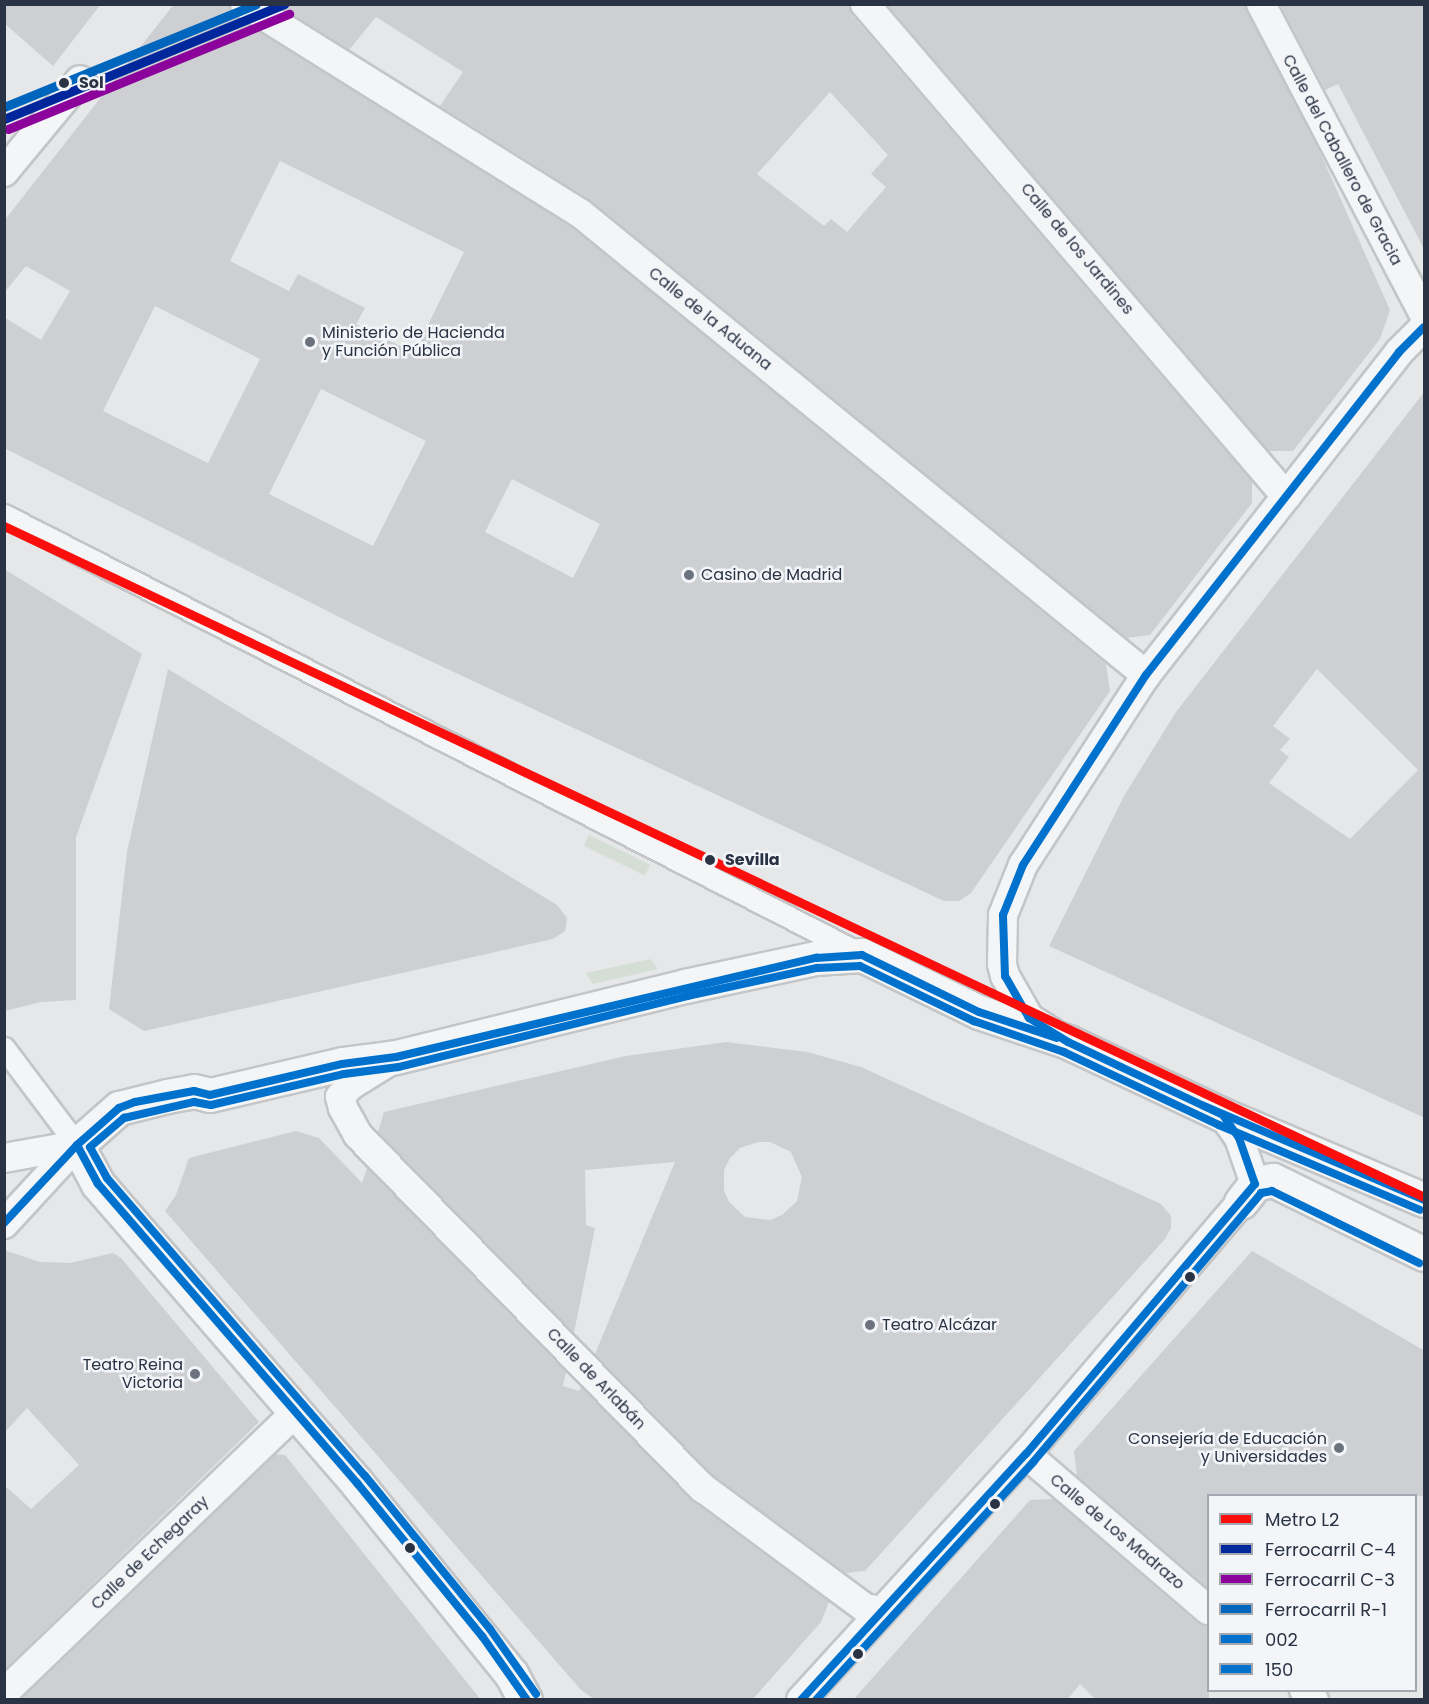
<!DOCTYPE html>
<html>
<head>
<meta charset="utf-8">
<style>
	body { margin:0 }
	#map { position:relative; width:1429px; height:1704px; overflow:hidden; background:#e5e7e9; font-family:Poppins,sans-serif }
	div>[style] { position:absolute }
	.green>* { inset:0; background:#d5ded5; transform-origin:0 0 }
	.building>* { inset:0; background:#cdcfd2 }
	.roads { filter:drop-shadow(2px 0 #c3c5c7) drop-shadow(-2px 0 #c3c5c7) drop-shadow(0 2px #c3c5c7) drop-shadow(0 -2px #c3c5c7) }
	.pedestrian>* { height:21px; margin:-10.5px; padding:0 10.5px; transform-origin:10.5px; border-radius:10.5px; background:#f4f5f6 }
	.minor>* { height:28px; margin:-14px; padding:0 14px; transform-origin:14px; border-radius:14px; background:#f4f5f6 }
	.tertiary>* { height:33px; margin:-16.5px; padding:0 16.5px; transform-origin:16.5px; border-radius:16.5px; background:#f4f5f6 }
	.bus-1>* { height:8px; margin:-4px; padding:0 4px; transform-origin:4px; border-radius:4px; background:#0072ce }
	.bus-2>* { height:8px; margin:-4px; padding:0 4px; transform-origin:4px; border-radius:4px; background:#0072ce }
	.rail-1>* { height:9px; margin:-4.5px; padding:0 4.5px; transform-origin:4.5px; border-radius:4.5px; background:#00289c }
	.rail-2>* { height:9px; margin:-4.5px; padding:0 4.5px; transform-origin:4.5px; border-radius:4.5px; background:#8b039b }
	.rail-3>* { height:9px; margin:-4.5px; padding:0 4.5px; transform-origin:4.5px; border-radius:4.5px; background:#0065bd }
	.metro-1>* { height:9px; margin:-4.5px; padding:0 4.5px; transform-origin:4.5px; border-radius:4.5px; background:#fb0f0c }
	.dots>* { width:16px; height:16px; translate:-50% -50%; box-sizing:border-box; border:3px solid #f3f5f8; border-radius:50% }
	span { translate:-50% -50%; white-space:nowrap; text-align:center; line-height:1.15; -webkit-text-stroke:5px #f3f5f8; paint-order:stroke }
	.stop-label { font-size:16px; color:#2a3344; font-weight:700 }
	.left { translate:0 -50%; text-align:left }
	.street-label { font-size:16px; color:#2a3344 }
	.poi-label { font-size:16px; color:#2a3344 }
	.right { translate:-100% -50%; text-align:right }
	.frame { position:absolute; inset:0; border:6px solid #2a3344; pointer-events:none }
	.legend { position:absolute; left:1207px; top:1494px; width:210px; height:198px; box-sizing:border-box; background:#f3f5f8; border:2px solid #a3a7b0; margin:0; padding:8px 10px; list-style:none; font-size:18px; color:#2a3344 }
	.legend li { display:flex; align-items:center; gap:12px; height:30px }
	.legend b { width:30px; border:2px solid #a3a7b0 }
</style>
</head>
<body>
<div id="map">
	<div class="green">
		<i style="left:589px;top:835px;width:68px;height:12px;rotate:26deg"></i>
		<i style="clip-path:polygon(651px 959px,658px 969px,593px 984px,586px 973px)"></i>
	</div>
	<div class="building">
		<i style="clip-path:polygon(4px 4px,101px 4px,53px 66px,4px 23px)"></i>
		<i style="clip-path:polygon(evenodd,174px 4px,229px 4px,236px 18px,570px 226px,1106px 664px,1110px 691px,971px 893px,959px 901px,944px 901px,379px 637px,4px 448px,4px 317px,41px 340px,70px 291px,26px 266px,4px 293px,4px 221px,174px 4px,280px 161px,464px 252px,414px 353px,356px 324px,365px 308px,298px 274px,289px 291px,230px 261px,280px 161px,174px 4px,155px 306px,260px 359px,208px 463px,103px 411px,155px 306px,174px 4px,321px 389px,426px 441px,373px 546px,269px 494px,321px 389px,174px 4px,512px 479px,600px 524px,573px 578px,485px 532px,512px 479px)"></i>
		<i style="clip-path:polygon(evenodd,277px 4px,849px 4px,852px 15px,1252px 482px,1252px 503px,1150px 635px,1126px 638px,590px 200px,440px 106px,463px 72px,376px 17px,349px 50px,277px 4px,830px 92px,888px 155px,871px 174px,886px 187px,847px 232px,831px 219px,824px 226px,757px 174px,830px 92px)"></i>
		<i style="clip-path:polygon(887px 4px,1245px 4px,1318px 148px,1390px 310px,1380px 339px,1293px 451px,1269px 451px)"></i>
		<i style="clip-path:polygon(1280px 4px,1425px 4px,1425px 251px,1338px 84px,1325px 90px)"></i>
		<i style="clip-path:polygon(evenodd,1425px 391px,1425px 1118px,1049px 946px,1124px 796px,1176px 712px,1425px 391px,1317px 669px,1418px 770px,1350px 839px,1269px 783px,1289px 757px,1280px 750px,1290px 739px,1273px 726px,1317px 669px)"></i>
		<i style="clip-path:polygon(4px 569px,142px 654px,76px 837px,76px 1000px,41px 1002px,4px 1011px)"></i>
		<i style="clip-path:polygon(168px 669px,557px 905px,567px 918px,565px 931px,553px 939px,144px 1031px,109px 1009px,127px 852px)"></i>
		<i style="clip-path:polygon(evenodd,726px 1042px,807px 1052px,861px 1067px,1161px 1204px,1171px 1216px,1171px 1228px,1165px 1239px,865px 1571px,845px 1573px,714px 1476px,595px 1354px,675px 1162px,585px 1170px,586px 1225px,595px 1228px,574px 1333px,378px 1132px,384px 1112px,626px 1056px,726px 1042px,758px 1142px,770px 1142px,791px 1152px,802px 1177px,797px 1201px,782px 1215px,770px 1220px,745px 1217px,729px 1202px,724px 1190px,724px 1170px,730px 1158px,740px 1148px,758px 1142px)"></i>
		<i style="clip-path:polygon(296px 1131px,319px 1138px,362px 1183px,367px 1168px,566px 1372px,563px 1386px,579px 1391px,581px 1387px,693px 1501px,829px 1602px,821px 1622px,752px 1700px,595px 1700px,581px 1690px,165px 1211px,176px 1195px,189px 1158px)"></i>
		<i style="clip-path:polygon(4px 1250px,40px 1262px,70px 1263px,113px 1253px,121px 1258px,259px 1422px,4px 1670px,4px 1485px,31px 1509px,79px 1465px,27px 1408px,4px 1433px)"></i>
		<i style="clip-path:polygon(1252px 1251px,1425px 1351px,1425px 1496px,1209px 1496px,1209px 1589px,1077px 1476px,1074px 1451px)"></i>
		<i style="clip-path:polygon(276px 1454px,285px 1455px,481px 1700px,21px 1700px)"></i>
		<i style="clip-path:polygon(1053px 1499px,1197px 1623px,1209px 1626px,1209px 1700px,1096px 1700px,1080px 1684px,1067px 1700px,853px 1700px,1030px 1500px)"></i>
	</div>
	<div class="roads">
		<div class="pedestrian">
			<i style="left:4px;top:515px;width:961px;rotate:27.13deg"></i>
			<i style="left:4px;top:1048px;width:121px;rotate:53deg"></i>
		</div>
		<div class="minor">
			<i style="left:245px;top:4px;width:395px;rotate:32deg"></i>
			<i style="left:580px;top:213px;width:731px;rotate:39.22deg"></i>
			<i style="left:865px;top:4px;width:648px;rotate:49.45deg"></i>
			<i style="left:1261px;top:4px;width:351px;rotate:62.3deg"></i>
			<i style="left:4px;top:172px;width:119px;rotate:-50.4deg"></i>
			<i style="left:1053px;top:1033px;width:28px;rotate:-148deg"></i>
			<i style="left:1029px;top:1018px;width:48px;rotate:-119.7deg"></i>
			<i style="left:1005px;top:976px;width:12px;rotate:-104deg"></i>
			<i style="left:1002px;top:964px;width:49px;rotate:-88.8deg"></i>
			<i style="left:1003px;top:915px;width:54px;rotate:-68.2deg"></i>
			<i style="left:1023px;top:865px;width:226px;rotate:-57.1deg"></i>
			<i style="left:1146px;top:675px;width:410px;rotate:-51.9deg"></i>
			<i style="left:1399px;top:352px;width:35px;rotate:-45deg"></i>
			<i style="left:393px;top:1059px;width:49px;rotate:148.2deg"></i>
			<i style="left:351px;top:1085px;width:16px;rotate:133deg"></i>
			<i style="left:340px;top:1097px;width:11px;rotate:75deg"></i>
			<i style="left:343px;top:1108px;width:31px;rotate:61deg"></i>
			<i style="left:358px;top:1135px;width:494px;rotate:45.7deg"></i>
			<i style="left:703px;top:1488px;width:202px;rotate:36.5deg"></i>
			<i style="left:865px;top:1608px;width:17px;rotate:10deg"></i>
			<i style="left:1223px;top:1115px;width:28px;rotate:55deg"></i>
			<i style="left:1239px;top:1138px;width:49px;rotate:70.8deg"></i>
			<i style="left:4px;top:1158px;width:74px;rotate:-10.1deg"></i>
			<i style="left:4px;top:1224px;width:108px;rotate:-47.3deg"></i>
			<i style="left:1026px;top:1454px;width:240px;rotate:40.6deg"></i>
			<i style="left:1304px;top:1690px;width:14px;rotate:45deg"></i>
			<i style="left:4px;top:1693px;width:405px;rotate:-43.9deg"></i>
			<i style="left:801px;top:1700px;width:333px;rotate:-47.6deg"></i>
			<i style="left:1026px;top:1454px;width:331px;rotate:-49.5deg"></i>
		</div>
		<div class="tertiary">
			<i style="left:1241px;top:1202px;width:23px;rotate:-52deg"></i>
			<i style="left:1255px;top:1184px;width:18px;rotate:-13deg"></i>
			<i style="left:1273px;top:1180px;width:168px;rotate:26.1deg"></i>
			<i style="left:525px;top:1700px;width:30px;rotate:-118deg"></i>
			<i style="left:511px;top:1674px;width:245px;rotate:-128.9deg"></i>
			<i style="left:357px;top:1483px;width:396px;rotate:-130.9deg"></i>
			<i style="left:98px;top:1184px;width:44px;rotate:-118.3deg"></i>
			<i style="left:77px;top:1145px;width:56px;rotate:-41.4deg"></i>
			<i style="left:119px;top:1108px;width:49px;rotate:-14deg"></i>
			<i style="left:167px;top:1096px;width:27px;rotate:-10deg"></i>
			<i style="left:194px;top:1091px;width:16px;rotate:14deg"></i>
			<i style="left:210px;top:1095px;width:136px;rotate:-13.2deg"></i>
			<i style="left:342px;top:1064px;width:54px;rotate:-7.4deg"></i>
			<i style="left:396px;top:1057px;width:298px;rotate:-13.8deg"></i>
			<i style="left:685px;top:986px;width:134px;rotate:-12.1deg"></i>
			<i style="left:816px;top:958px;width:46px;rotate:-3.7deg"></i>
			<i style="left:862px;top:955px;width:130px;rotate:26deg"></i>
			<i style="left:979px;top:1012px;width:94px;rotate:18.6deg"></i>
			<i style="left:1068px;top:1042px;width:171px;rotate:25.2deg"></i>
			<i style="left:1223px;top:1115px;width:218px;rotate:22.9deg"></i>
		</div>
	</div>
	<div class="bus-1">
		<i style="left:1204px;top:1106px;width:239px;rotate:23.1deg"></i>
		<i style="left:77px;top:1145px;width:44px;rotate:61.7deg"></i>
		<i style="left:98px;top:1184px;width:396px;rotate:49.1deg"></i>
		<i style="left:357px;top:1483px;width:198px;rotate:50.8deg"></i>
		<i style="left:482px;top:1636px;width:78px;rotate:54.9deg"></i>
		<i style="left:4px;top:1223px;width:107px;rotate:-46.9deg"></i>
		<i style="left:77px;top:1145px;width:56px;rotate:-41.4deg"></i>
		<i style="left:119px;top:1108px;width:17px;rotate:-21deg"></i>
		<i style="left:135px;top:1102px;width:60px;rotate:-10.6deg"></i>
		<i style="left:194px;top:1091px;width:16px;rotate:14deg"></i>
		<i style="left:210px;top:1095px;width:136px;rotate:-13.2deg"></i>
		<i style="left:342px;top:1064px;width:54px;rotate:-7.4deg"></i>
		<i style="left:396px;top:1057px;width:432px;rotate:-13.3deg"></i>
		<i style="left:816px;top:958px;width:46px;rotate:-3.7deg"></i>
		<i style="left:862px;top:955px;width:130px;rotate:26deg"></i>
		<i style="left:979px;top:1012px;width:82px;rotate:18.4deg"></i>
		<i style="left:801px;top:1700px;width:333px;rotate:-47.6deg"></i>
		<i style="left:1026px;top:1454px;width:354px;rotate:-49.7deg"></i>
		<i style="left:1255px;top:1184px;width:49px;rotate:-109.2deg"></i>
		<i style="left:1239px;top:1138px;width:28px;rotate:-125deg"></i>
		<i style="left:1223px;top:1115px;width:171px;rotate:-154.8deg"></i>
		<i style="left:1068px;top:1042px;width:46px;rotate:-148.4deg"></i>
		<i style="left:1029px;top:1018px;width:48px;rotate:-119.7deg"></i>
		<i style="left:1005px;top:976px;width:61px;rotate:-91.9deg"></i>
		<i style="left:1003px;top:915px;width:54px;rotate:-68.2deg"></i>
		<i style="left:1023px;top:865px;width:226px;rotate:-57.1deg"></i>
		<i style="left:1146px;top:675px;width:410px;rotate:-51.9deg"></i>
		<i style="left:1399px;top:352px;width:35px;rotate:-45deg"></i>
	</div>
	<div class="bus-2">
		<i style="left:536px;top:1694px;width:80px;rotate:-125.3deg"></i>
		<i style="left:490px;top:1629px;width:198px;rotate:-129.2deg"></i>
		<i style="left:365px;top:1476px;width:394px;rotate:-130.9deg"></i>
		<i style="left:107px;top:1178px;width:35px;rotate:-119deg"></i>
		<i style="left:90px;top:1147px;width:45px;rotate:-40.5deg"></i>
		<i style="left:124px;top:1118px;width:72px;rotate:-12.9deg"></i>
		<i style="left:194px;top:1102px;width:17px;rotate:10deg"></i>
		<i style="left:211px;top:1105px;width:137px;rotate:-13.1deg"></i>
		<i style="left:344px;top:1074px;width:55px;rotate:-7.3deg"></i>
		<i style="left:399px;top:1067px;width:297px;rotate:-13.8deg"></i>
		<i style="left:687px;top:996px;width:133px;rotate:-12.2deg"></i>
		<i style="left:817px;top:968px;width:43px;rotate:-2.7deg"></i>
		<i style="left:860px;top:966px;width:127px;rotate:25.8deg"></i>
		<i style="left:974px;top:1021px;width:95px;rotate:19deg"></i>
		<i style="left:1064px;top:1052px;width:171px;rotate:25.2deg"></i>
		<i style="left:1219px;top:1125px;width:218px;rotate:22.9deg"></i>
		<i style="left:816px;top:1700px;width:323px;rotate:-47.6deg"></i>
		<i style="left:1034px;top:1461px;width:351px;rotate:-49.7deg"></i>
		<i style="left:1261px;top:1193px;width:11px;rotate:-10deg"></i>
		<i style="left:1272px;top:1191px;width:164px;rotate:26.1deg"></i>
	</div>
	<div class="rail-1">
		<i style="left:4px;top:119px;width:303px;rotate:-22.3deg"></i>
	</div>
	<div class="rail-2">
		<i style="left:8px;top:129px;width:304px;rotate:-22.3deg"></i>
	</div>
	<div class="rail-3">
		<i style="left:4px;top:107px;width:272px;rotate:-22.2deg"></i>
	</div>
	<div class="metro-1">
		<i style="left:4px;top:526px;width:1571px;rotate:25.29deg"></i>
	</div>
	<div class="dots">
		<i style="left:64px;top:83px;background:#2a3344"></i>
		<i style="left:310px;top:342px;background:#6b727e"></i>
		<i style="left:689px;top:575px;background:#6b727e"></i>
		<i style="left:710px;top:860px;background:#2a3344"></i>
		<i style="left:1190px;top:1277px;background:#2a3344"></i>
		<i style="left:870px;top:1325px;background:#6b727e"></i>
		<i style="left:195px;top:1374px;background:#6b727e"></i>
		<i style="left:1339px;top:1448px;background:#6b727e"></i>
		<i style="left:995px;top:1504px;background:#2a3344"></i>
		<i style="left:410px;top:1548px;background:#2a3344"></i>
		<i style="left:858px;top:1654px;background:#2a3344"></i>
	</div>
	<div class="stop-label">
		<span class="left" style="left:79px;top:83px">Sol</span>
		<span class="left" style="left:725px;top:860px">Sevilla</span>
	</div>
	<div class="street-label">
		<span style="left:1342px;top:160px;rotate:62deg">Calle del Caballero de Gracia</span>
		<span style="left:1077px;top:249px;rotate:50deg">Calle de los Jardines</span>
		<span style="left:710px;top:319px;rotate:39deg">Calle de la Aduana</span>
		<span style="left:596px;top:1379px;rotate:46deg">Calle de Arlabán</span>
		<span style="left:1117px;top:1532px;rotate:40deg">Calle de Los Madrazo</span>
		<span style="left:150px;top:1553px;rotate:-44deg">Calle de Echegaray</span>
	</div>
	<div class="poi-label">
		<span class="left" style="left:322px;top:342px">Ministerio de Hacienda<br>y Función Pública</span>
		<span class="left" style="left:701px;top:575px">Casino de Madrid</span>
		<span class="left" style="left:882px;top:1325px">Teatro Alcázar</span>
		<span class="right" style="left:183px;top:1374px">Teatro Reina<br>Victoria</span>
		<span class="right" style="left:1327px;top:1448px">Consejería de Educación<br>y Universidades</span>
	</div>
	<div class="frame"></div>
	<ul class="legend">
	<li><b style="height:8px;background:#fb0f0c"></b>Metro L2</li>
	<li><b style="height:8px;background:#00289c"></b>Ferrocarril C-4</li>
	<li><b style="height:8px;background:#8b039b"></b>Ferrocarril C-3</li>
	<li><b style="height:8px;background:#0065bd"></b>Ferrocarril R-1</li>
	<li><b style="height:8px;background:#0072ce"></b>002</li>
	<li><b style="height:8px;background:#0072ce"></b>150</li>
	</ul>
</div>
</body>
</html>
